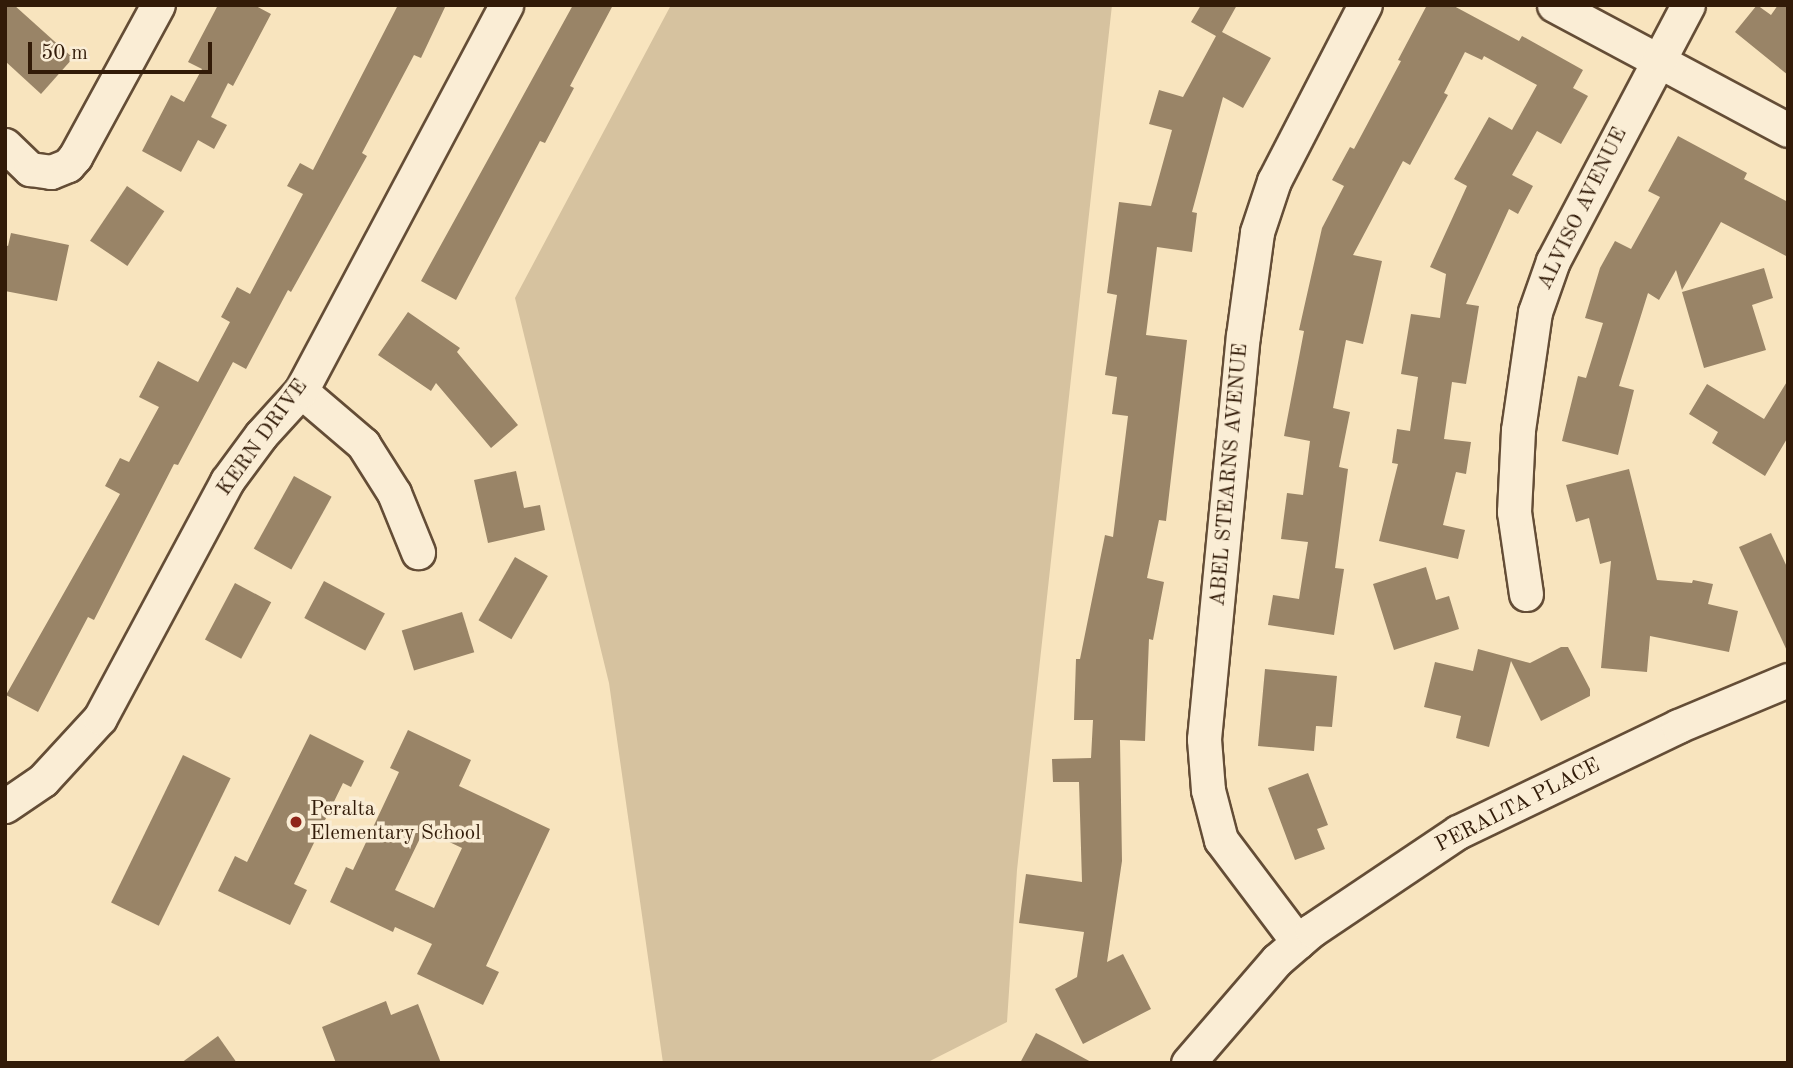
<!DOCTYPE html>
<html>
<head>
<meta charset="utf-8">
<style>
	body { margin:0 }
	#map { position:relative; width:1793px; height:1068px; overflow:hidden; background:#f8e4be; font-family:"Old Standard TT",serif }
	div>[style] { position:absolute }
	.green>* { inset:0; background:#d6c29f }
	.building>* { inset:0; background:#998467; transform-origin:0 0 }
	.roads { filter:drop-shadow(2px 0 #644d36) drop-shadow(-2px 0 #644d36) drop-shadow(0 2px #644d36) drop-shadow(0 -2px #644d36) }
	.minor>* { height:33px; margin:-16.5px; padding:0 16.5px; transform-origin:16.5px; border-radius:16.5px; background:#faedd5 }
	.dots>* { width:19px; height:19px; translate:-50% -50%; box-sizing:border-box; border:4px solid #faedd5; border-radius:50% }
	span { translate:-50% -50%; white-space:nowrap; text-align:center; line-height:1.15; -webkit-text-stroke:7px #faedd5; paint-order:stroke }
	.street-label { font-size:21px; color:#321b08 }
	.poi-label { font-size:21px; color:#321b08 }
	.left { translate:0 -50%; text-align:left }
	.frame { position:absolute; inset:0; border:7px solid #321b08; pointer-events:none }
	.scale { position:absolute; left:28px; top:42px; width:184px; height:32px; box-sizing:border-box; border:4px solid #321b08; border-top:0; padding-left:9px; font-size:21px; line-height:24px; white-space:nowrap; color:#321b08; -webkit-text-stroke:5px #faedd5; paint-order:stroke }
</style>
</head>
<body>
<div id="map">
	<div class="green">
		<i style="clip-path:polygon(671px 5px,1112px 5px,1017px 870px,1007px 1022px,926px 1063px,663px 1063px,609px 683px,515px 298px)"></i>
	</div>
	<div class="building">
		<i style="clip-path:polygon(5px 5px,14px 5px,73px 58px,41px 94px,5px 61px)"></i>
		<i style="clip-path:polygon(218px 5px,254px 5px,271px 14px,233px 86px,228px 83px,211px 117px,227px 125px,214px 149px,198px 140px,181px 172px,142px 151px,171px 95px,184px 102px,202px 69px,188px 62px)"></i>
		<i style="clip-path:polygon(398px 5px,446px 5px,421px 58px,414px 55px,362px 153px,367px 156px,291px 292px,288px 290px,246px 369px,233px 362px,178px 465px,174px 464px,94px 620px,88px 617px,38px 712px,6px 695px,120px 494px,105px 486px,120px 458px,129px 462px,159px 407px,139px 397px,158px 361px,198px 382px,230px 322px,221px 317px,237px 287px,250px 294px,303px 194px,287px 186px,300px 163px,313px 170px)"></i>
		<i style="clip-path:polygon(573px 5px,613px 5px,570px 86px,574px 88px,545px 143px,540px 141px,456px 300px,421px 281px)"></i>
		<i style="clip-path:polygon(1201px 5px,1237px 5px,1222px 32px,1271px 58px,1243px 108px,1223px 97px,1192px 212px,1197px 213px,1192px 252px,1157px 247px,1146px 335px,1187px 340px,1166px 521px,1159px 520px,1147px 578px,1164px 582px,1153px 640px,1149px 639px,1145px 741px,1120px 740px,1122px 861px,1107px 962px,1123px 954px,1151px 1009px,1083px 1044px,1055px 989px,1077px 977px,1084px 932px,1019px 923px,1026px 874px,1082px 882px,1079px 782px,1053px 782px,1052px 759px,1091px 758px,1093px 720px,1074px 720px,1076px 659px,1080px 659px,1105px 535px,1113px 537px,1128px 416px,1112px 414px,1117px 377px,1105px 375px,1117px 295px,1107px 293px,1119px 202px,1151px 206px,1172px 130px,1149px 124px,1159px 90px,1183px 97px,1216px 36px,1191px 22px)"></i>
		<i style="clip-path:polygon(1427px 5px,1452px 5px,1519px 41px,1522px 36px,1583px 70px,1573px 88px,1588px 96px,1561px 144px,1537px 131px,1512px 175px,1533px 186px,1518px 214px,1509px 209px,1466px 304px,1479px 306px,1466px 384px,1452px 382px,1444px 439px,1471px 442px,1466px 474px,1456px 472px,1443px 525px,1465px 530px,1458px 559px,1379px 541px,1398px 464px,1392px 463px,1397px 429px,1410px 431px,1418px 377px,1401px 374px,1411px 314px,1440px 318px,1446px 274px,1430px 267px,1467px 186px,1454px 179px,1489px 117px,1512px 130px,1537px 85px,1484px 56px,1482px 60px,1465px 52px,1444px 93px,1448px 95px,1410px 165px,1403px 161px,1353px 255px,1382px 261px,1363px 344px,1346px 340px,1333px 408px,1350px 412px,1339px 467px,1348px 469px,1335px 568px,1344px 569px,1334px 635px,1268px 625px,1273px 595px,1299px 599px,1308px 542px,1281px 539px,1287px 493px,1303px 495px,1310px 441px,1284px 436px,1304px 331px,1299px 330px,1322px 228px,1344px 186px,1332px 180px,1350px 147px,1354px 149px,1401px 61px,1398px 60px)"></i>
		<i style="clip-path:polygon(1757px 5px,1771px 15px,1778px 5px,1788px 5px,1788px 75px,1735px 32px)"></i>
		<i style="clip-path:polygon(1678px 136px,1747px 173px,1744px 179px,1788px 202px,1788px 257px,1721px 222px,1682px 290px,1676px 270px,1659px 300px,1648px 293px,1619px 386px,1634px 390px,1618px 455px,1562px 441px,1578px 376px,1586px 378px,1603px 323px,1585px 318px,1600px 268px,1615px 241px,1631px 249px,1660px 197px,1648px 191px)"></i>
		<i style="left:127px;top:186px;width:45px;height:66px;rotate:34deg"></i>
		<i style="clip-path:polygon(11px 233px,69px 245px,57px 301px,5px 291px,5px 245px,8px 246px)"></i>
		<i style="clip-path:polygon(1764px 268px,1773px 298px,1752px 305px,1766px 350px,1704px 368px,1682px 292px)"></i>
		<i style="clip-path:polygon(408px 312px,460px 348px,457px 352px,518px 425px,491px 448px,436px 383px,431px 391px,378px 355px)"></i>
		<i style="clip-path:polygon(1788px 380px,1788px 437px,1765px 476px,1712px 443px,1718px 432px,1689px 414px,1707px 384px,1764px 419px)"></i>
		<i style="clip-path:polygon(1629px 469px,1657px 580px,1692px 583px,1693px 580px,1713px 584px,1708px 604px,1738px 611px,1729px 652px,1650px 636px,1647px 672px,1601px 668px,1611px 561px,1600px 564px,1589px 518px,1576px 522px,1566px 485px)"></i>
		<i style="clip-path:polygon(516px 471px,524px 508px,540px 505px,545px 530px,488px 543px,474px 480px)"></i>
		<i style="left:294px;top:476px;width:43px;height:83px;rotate:29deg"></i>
		<i style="clip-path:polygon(1771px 533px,1788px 569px,1788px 653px,1739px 547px)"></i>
		<i style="left:515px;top:557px;width:38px;height:73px;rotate:30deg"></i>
		<i style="clip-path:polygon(1426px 567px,1436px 600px,1449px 596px,1459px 629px,1394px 650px,1373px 584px)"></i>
		<i style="left:324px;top:581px;width:69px;height:42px;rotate:28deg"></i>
		<i style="left:235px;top:583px;width:41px;height:64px;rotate:28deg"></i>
		<i style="left:462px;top:612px;width:42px;height:63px;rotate:73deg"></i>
		<i style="clip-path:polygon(1561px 647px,1568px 647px,1590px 689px,1590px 696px,1541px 721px,1511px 661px,1489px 747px,1456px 738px,1461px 716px,1424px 707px,1435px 662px,1473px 671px,1478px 649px,1530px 663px)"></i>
		<i style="clip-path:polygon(1265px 669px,1337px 676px,1332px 727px,1316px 726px,1314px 751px,1258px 746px)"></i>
		<i style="clip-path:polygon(evenodd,408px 730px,471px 760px,459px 786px,550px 829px,486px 966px,499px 972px,483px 1005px,417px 974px,432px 944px,395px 927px,393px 932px,330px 902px,346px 867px,353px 870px,399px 772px,390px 768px,408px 730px,424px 830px,462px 848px,434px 908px,395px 890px,424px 830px)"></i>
		<i style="clip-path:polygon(310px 734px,364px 761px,351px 787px,343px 783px,294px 884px,307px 890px,290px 925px,218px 891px,235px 856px,247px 862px)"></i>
		<i style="left:183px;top:755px;width:53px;height:164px;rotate:26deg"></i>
		<i style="clip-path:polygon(1308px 773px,1328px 825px,1317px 829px,1325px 849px,1295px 860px,1268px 788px)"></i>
		<i style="clip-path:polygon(386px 1001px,391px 1015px,418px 1004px,441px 1063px,336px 1063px,322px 1027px)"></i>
		<i style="clip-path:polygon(1036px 1033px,1054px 1042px,1093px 1063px,1020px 1063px)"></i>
		<i style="clip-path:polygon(218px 1036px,237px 1063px,181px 1063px)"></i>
	</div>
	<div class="roads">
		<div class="minor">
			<i style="left:1554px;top:5px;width:265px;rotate:28.1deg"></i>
			<i style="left:5px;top:145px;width:35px;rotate:44deg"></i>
			<i style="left:30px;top:169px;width:21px;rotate:8deg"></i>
			<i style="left:51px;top:172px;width:18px;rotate:-22deg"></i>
			<i style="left:68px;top:165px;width:11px;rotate:-49deg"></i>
			<i style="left:75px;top:157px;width:173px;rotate:-61.4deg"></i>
			<i style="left:301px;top:391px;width:82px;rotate:40.5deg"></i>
			<i style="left:363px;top:444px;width:58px;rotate:57.7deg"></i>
			<i style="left:394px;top:493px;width:64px;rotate:67.9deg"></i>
			<i style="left:1526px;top:594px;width:83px;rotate:-98.3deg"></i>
			<i style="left:1514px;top:512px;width:82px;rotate:-87.2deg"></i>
			<i style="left:1518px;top:430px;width:119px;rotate:-81.8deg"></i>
			<i style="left:1535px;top:312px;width:54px;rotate:-70.6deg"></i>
			<i style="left:1553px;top:261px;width:289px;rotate:-62.2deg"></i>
			<i style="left:5px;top:806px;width:46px;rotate:-34.4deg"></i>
			<i style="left:43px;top:780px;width:84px;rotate:-47.4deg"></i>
			<i style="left:100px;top:718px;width:269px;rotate:-61.8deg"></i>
			<i style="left:227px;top:481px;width:57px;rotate:-53.5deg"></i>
			<i style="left:261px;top:435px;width:59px;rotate:-47.7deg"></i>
			<i style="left:301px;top:391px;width:437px;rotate:-62deg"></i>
			<i style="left:1298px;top:942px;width:128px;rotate:-127deg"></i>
			<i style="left:1221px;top:840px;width:52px;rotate:-104.6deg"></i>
			<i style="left:1208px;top:790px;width:51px;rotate:-94.5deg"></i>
			<i style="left:1204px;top:739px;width:405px;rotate:-84.5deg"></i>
			<i style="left:1243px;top:336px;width:105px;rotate:-82.3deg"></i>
			<i style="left:1257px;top:232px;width:54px;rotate:-71.6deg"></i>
			<i style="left:1274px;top:181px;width:198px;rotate:-62.7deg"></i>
			<i style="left:1188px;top:1063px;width:136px;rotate:-49.2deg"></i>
			<i style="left:1277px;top:960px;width:46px;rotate:-40.6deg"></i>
			<i style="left:1312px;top:930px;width:176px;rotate:-33.9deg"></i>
			<i style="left:1458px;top:832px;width:244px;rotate:-25.7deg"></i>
			<i style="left:1678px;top:726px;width:119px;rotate:-22.7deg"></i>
		</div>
	</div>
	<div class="dots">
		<i style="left:296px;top:822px;background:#8f2418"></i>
	</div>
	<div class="street-label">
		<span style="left:1583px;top:209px;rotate:-64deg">ALVISO AVENUE</span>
		<span style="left:263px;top:438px;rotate:-54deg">KERN DRIVE</span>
		<span style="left:1230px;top:475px;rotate:-85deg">ABEL STEARNS AVENUE</span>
		<span style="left:1518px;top:806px;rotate:-27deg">PERALTA PLACE</span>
	</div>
	<div class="poi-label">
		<span class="left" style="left:310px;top:822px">Peralta<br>Elementary School</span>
	</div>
	<div class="frame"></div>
	<div class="scale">50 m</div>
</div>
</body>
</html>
